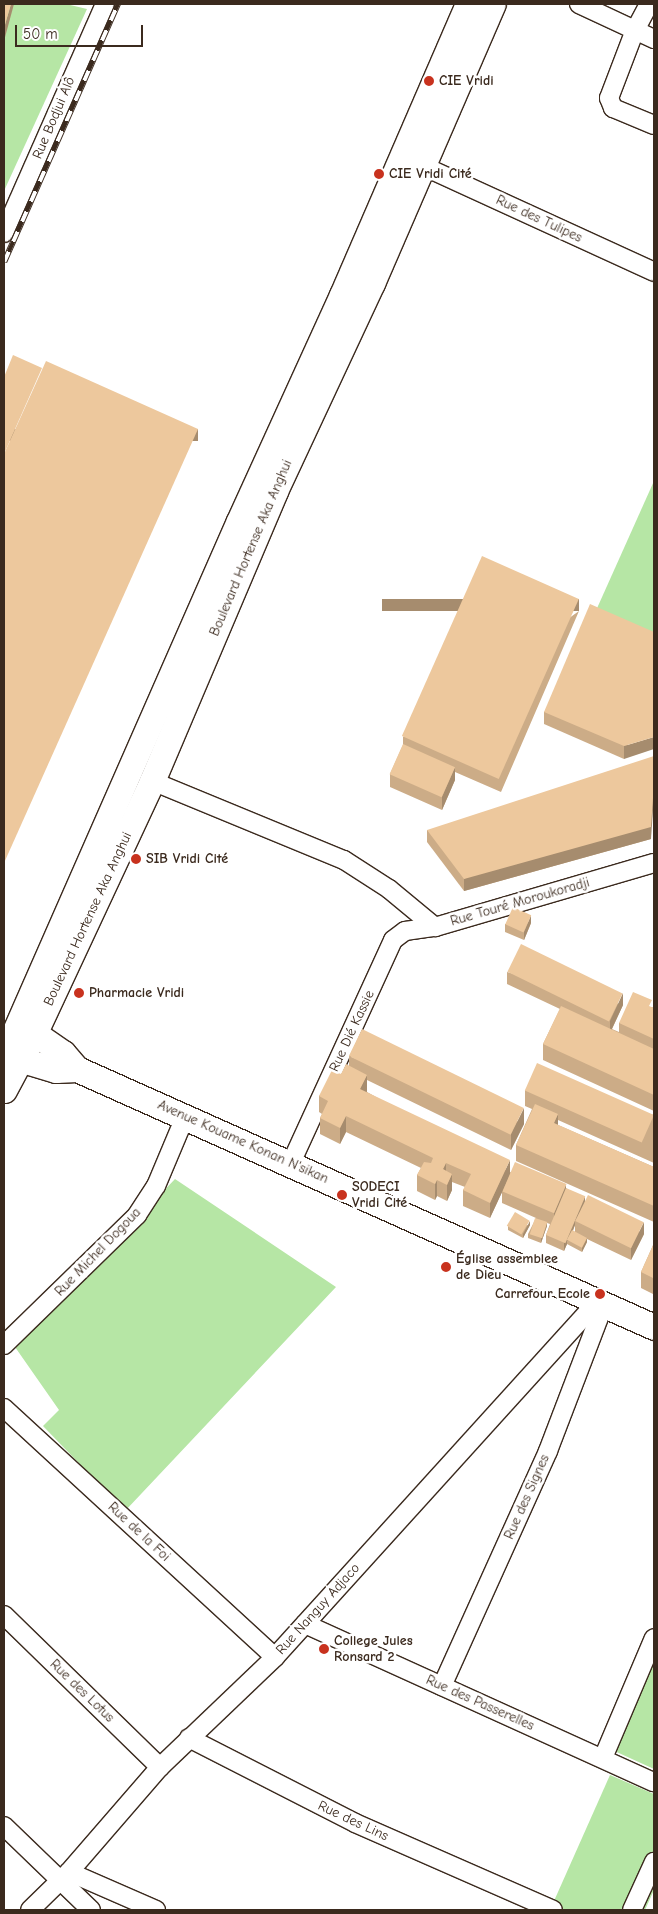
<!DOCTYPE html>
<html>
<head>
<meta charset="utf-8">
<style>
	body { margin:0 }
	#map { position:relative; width:658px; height:1914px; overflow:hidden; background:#fff; font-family:"Comic Neue",sans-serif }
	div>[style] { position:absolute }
	.green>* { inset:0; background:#b6e6a5 }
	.roads { filter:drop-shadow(1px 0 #3b2a1e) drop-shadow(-1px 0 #3b2a1e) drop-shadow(0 1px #3b2a1e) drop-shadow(0 -1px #3b2a1e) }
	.street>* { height:18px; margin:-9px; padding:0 9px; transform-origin:9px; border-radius:9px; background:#fff }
	.secondary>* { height:25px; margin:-12.5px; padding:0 12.5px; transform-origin:12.5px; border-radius:12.5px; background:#fff }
	.rail>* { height:5.5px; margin-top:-2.75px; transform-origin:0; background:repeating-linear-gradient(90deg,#fff 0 11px,#3b2a1e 0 22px); box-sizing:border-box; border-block:1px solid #3b2a1e }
	.wall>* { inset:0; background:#ccac87 }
	.shaded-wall>* { inset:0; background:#a68c6e; transform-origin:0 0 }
	.building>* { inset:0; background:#edc89d; transform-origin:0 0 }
	.dots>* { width:14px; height:14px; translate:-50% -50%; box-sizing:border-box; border:2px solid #fff; border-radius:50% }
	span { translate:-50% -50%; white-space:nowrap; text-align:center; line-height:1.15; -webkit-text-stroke:5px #fff; paint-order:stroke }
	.poi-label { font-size:14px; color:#3b2a1e; font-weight:700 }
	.left { translate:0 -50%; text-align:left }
	.right { translate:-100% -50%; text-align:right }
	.street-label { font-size:14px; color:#3b2a1e }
	.frame { position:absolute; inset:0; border:5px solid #3b2a1e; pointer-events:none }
	.scale { position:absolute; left:15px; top:25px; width:128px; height:22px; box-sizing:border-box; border:2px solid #3b2a1e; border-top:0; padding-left:6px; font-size:15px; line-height:18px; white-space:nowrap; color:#3b2a1e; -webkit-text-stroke:4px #fff; paint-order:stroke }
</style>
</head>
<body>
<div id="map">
	<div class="green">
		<i style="clip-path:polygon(4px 4px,66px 4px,87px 9px,4px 191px)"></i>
		<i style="clip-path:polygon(654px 481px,654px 642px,594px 615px)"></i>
		<i style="clip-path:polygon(175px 1179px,336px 1287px,125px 1511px,43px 1426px,59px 1410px,15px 1347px)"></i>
		<i style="clip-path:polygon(654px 1652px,654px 1769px,610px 1749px)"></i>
		<i style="clip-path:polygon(610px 1775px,654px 1794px,654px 1890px,645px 1910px,550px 1910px)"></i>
	</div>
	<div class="roads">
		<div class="street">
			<i style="left:579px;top:4px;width:83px;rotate:25deg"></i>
			<i style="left:649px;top:4px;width:30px;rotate:118deg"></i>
			<i style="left:635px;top:30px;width:73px;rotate:110.9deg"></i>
			<i style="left:609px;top:98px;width:11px;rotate:68deg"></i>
			<i style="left:613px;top:108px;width:44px;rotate:22.5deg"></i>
			<i style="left:423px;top:166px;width:254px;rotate:24.6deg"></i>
			<i style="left:4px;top:233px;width:250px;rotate:-66.2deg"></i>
			<i style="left:152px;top:781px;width:208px;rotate:22.4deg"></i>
			<i style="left:344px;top:860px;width:54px;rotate:32.8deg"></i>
			<i style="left:389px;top:889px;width:60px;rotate:39.6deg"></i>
			<i style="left:435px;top:927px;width:228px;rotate:-16.3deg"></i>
			<i style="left:291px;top:1163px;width:245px;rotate:-65.4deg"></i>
			<i style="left:393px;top:940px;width:15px;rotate:-37deg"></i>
			<i style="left:405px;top:931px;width:30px;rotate:-8deg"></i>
			<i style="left:4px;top:1345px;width:186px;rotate:-44.3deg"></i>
			<i style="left:137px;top:1215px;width:35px;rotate:-57deg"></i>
			<i style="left:156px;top:1186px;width:75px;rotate:-67.2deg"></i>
			<i style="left:4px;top:1408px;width:368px;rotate:42.6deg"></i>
			<i style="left:4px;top:1615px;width:218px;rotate:44.3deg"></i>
			<i style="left:305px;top:1624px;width:383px;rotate:24.4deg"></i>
			<i style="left:442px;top:1686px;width:258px;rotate:-65.7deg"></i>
			<i style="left:548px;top:1451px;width:157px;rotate:-69.1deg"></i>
			<i style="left:189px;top:1738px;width:186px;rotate:27.1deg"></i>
			<i style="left:355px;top:1823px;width:216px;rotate:23.7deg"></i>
			<i style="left:603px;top:1758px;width:130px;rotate:-67deg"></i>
			<i style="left:4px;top:1826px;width:121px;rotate:44deg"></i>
			<i style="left:69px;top:1872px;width:95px;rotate:23.6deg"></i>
			<i style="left:30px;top:1910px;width:54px;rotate:-44.3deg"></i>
			<i style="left:69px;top:1872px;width:139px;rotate:-49.1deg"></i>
			<i style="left:160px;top:1767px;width:159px;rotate:-43.7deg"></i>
			<i style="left:275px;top:1657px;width:481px;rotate:-47.8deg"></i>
			<i style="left:632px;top:1910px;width:53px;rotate:-65.4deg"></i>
		</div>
		<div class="secondary">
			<i style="left:21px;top:1024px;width:51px;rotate:34.6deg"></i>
			<i style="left:63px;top:1053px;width:21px;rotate:49deg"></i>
			<i style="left:6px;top:1055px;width:52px;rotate:16.7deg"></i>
			<i style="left:56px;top:1070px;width:21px;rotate:-3deg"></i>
			<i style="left:77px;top:1069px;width:632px;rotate:24.09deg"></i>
			<i style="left:4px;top:1056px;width:584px;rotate:-66.29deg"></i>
			<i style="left:239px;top:521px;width:248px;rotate:-65.5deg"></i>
			<i style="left:342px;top:295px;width:317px;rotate:-66.6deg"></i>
			<i style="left:4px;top:1090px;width:66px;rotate:-61.9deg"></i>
			<i style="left:35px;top:1032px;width:277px;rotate:-65deg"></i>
			<i style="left:152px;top:781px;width:315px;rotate:-67deg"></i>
			<i style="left:275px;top:491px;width:230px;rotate:-65deg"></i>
			<i style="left:372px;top:283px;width:304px;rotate:-66.6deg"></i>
		</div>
	</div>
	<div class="rail">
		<i style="left:4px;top:262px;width:282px;rotate:-66.2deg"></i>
	</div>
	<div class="wall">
		<i style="clip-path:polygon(579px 611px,501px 792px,455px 772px,455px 780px,442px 810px,390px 787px,390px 774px,403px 745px,403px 737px)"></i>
		<i style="clip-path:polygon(654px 632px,624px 759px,544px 724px,544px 712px)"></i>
		<i style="clip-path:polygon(427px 830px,651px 839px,464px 891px,427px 842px)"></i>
		<i style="clip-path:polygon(531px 923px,524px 940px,505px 932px,505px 924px)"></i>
		<i style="clip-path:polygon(507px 972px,623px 1005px,612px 1029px,619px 1032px,619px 1023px,652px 1007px,654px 1008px,654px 1111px,543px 1060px,543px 1044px,560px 1009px,507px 984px)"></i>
		<i style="clip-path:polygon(evenodd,349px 1056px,524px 1124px,511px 1150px,367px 1080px,367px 1092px,510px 1172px,566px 1188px,585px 1202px,644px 1234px,631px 1260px,587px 1239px,587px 1242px,582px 1252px,567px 1244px,564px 1251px,546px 1243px,546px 1235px,550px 1224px,547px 1223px,547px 1226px,541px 1243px,528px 1238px,528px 1234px,536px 1218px,502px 1203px,502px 1192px,490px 1218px,463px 1206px,463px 1190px,465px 1187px,452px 1182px,452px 1190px,447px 1201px,437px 1196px,435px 1200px,417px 1191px,417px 1175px,421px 1168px,346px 1132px,340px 1144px,320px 1134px,320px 1118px,322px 1114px,319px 1112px,319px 1096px,349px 1066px,349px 1056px,575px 1225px,575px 1232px,573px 1231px,575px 1225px)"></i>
		<i style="clip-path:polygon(525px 1090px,654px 1115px,654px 1163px,558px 1120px,558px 1125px,654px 1167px,654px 1222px,516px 1161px,516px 1145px,532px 1109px,525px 1106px)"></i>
		<i style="clip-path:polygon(530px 1225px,523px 1238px,508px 1230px,508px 1226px)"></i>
		<i style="clip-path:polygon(654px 1243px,653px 1294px,641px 1288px,641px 1272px)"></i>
	</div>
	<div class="shaded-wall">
		<i style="clip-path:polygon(11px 4px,14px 4px,4px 41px,4px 28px)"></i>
		<i style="left:198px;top:429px;width:12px;height:475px;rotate:90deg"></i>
		<i style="left:579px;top:599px;width:12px;height:197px;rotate:90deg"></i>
		<i style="clip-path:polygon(654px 737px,654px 749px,624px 759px,624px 746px)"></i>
		<i style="clip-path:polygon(455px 767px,455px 780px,442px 810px,442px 797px)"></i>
		<i style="clip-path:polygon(654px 784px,654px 796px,651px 839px,464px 891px,464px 879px)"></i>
		<i style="clip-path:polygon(531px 915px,531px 923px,524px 940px,524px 932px)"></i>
		<i style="clip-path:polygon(623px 993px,623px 1005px,610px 1033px,610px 1021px)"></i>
		<i style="clip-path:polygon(367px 1075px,367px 1091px,360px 1104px,360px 1089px)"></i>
		<i style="clip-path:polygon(524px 1108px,524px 1124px,511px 1150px,511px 1134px)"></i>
		<i style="clip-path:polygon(558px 1114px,558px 1130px,554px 1123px)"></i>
		<i style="clip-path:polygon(346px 1116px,346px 1132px,340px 1144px,340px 1128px)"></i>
		<i style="clip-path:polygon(510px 1160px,510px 1175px,490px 1218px,490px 1203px)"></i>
		<i style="clip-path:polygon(446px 1163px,446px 1179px,443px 1169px)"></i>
		<i style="clip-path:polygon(452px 1174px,452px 1190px,447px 1201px,447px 1185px)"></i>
		<i style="clip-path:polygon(437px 1180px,437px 1196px,435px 1200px,435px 1184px)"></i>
		<i style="clip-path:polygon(566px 1184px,566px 1196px,554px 1225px,554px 1213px)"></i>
		<i style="clip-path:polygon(585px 1196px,585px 1204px,575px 1221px,575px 1225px,568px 1241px,567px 1240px,567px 1244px,564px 1251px,564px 1243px)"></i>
		<i style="clip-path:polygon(530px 1221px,530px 1225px,523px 1238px,523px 1234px)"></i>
		<i style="clip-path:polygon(547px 1222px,547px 1226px,541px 1243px,541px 1239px)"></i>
		<i style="clip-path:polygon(644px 1222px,644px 1234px,631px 1260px,631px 1248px)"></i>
		<i style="clip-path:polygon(587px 1238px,587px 1242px,582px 1252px,582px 1248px)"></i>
		<i style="clip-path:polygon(654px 1276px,654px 1292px,653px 1294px,653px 1278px)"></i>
	</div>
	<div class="building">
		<i style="clip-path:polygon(4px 4px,11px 4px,4px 28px)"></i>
		<i style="clip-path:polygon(13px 355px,42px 368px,4px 454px,4px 377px)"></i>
		<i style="clip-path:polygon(46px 361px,198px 429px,4px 863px,4px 454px)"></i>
		<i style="left:482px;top:556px;width:106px;height:197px;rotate:24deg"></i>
		<i style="clip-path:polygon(590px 604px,654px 632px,654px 737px,624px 746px,544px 712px)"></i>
		<i style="left:403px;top:744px;width:57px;height:33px;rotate:24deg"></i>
		<i style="clip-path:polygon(654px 756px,654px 784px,651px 827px,464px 879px,427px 830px)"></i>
		<i style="left:513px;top:907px;width:20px;height:19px;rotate:24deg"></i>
		<i style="left:521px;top:944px;width:113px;height:31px;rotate:26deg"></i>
		<i style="clip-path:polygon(633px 992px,652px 1000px,649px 1006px,654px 1008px,654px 1039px,619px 1023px)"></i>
		<i style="clip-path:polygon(561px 1006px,654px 1049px,654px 1095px,543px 1044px)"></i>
		<i style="left:362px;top:1029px;width:180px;height:30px;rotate:26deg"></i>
		<i style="left:537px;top:1063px;width:128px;height:30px;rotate:24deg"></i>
		<i style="clip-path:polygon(346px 1064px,367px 1075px,360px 1089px,510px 1160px,490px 1203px,463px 1190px,471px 1174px,446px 1163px,443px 1169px,452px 1174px,447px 1185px,437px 1180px,435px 1184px,417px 1175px,424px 1162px,431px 1163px,433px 1158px,346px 1116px,340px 1128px,320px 1118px,328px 1101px,319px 1096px,332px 1070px,341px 1074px)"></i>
		<i style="clip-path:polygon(535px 1104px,558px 1114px,554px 1123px,654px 1167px,654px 1206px,516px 1145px)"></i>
		<i style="left:515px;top:1162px;width:56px;height:32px;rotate:23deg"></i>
		<i style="left:566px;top:1188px;width:21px;height:51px;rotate:23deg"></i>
		<i style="left:588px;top:1195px;width:62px;height:29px;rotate:26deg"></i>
		<i style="left:515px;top:1212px;width:17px;height:16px;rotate:31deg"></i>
		<i style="left:535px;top:1218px;width:13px;height:17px;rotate:18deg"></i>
		<i style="left:572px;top:1230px;width:17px;height:11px;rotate:28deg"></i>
		<i style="clip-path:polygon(654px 1243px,654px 1276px,653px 1278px,641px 1272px)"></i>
	</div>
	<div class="dots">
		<i style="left:429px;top:81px;background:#c8321e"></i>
		<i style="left:379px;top:174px;background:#c8321e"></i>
		<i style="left:136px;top:859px;background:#c8321e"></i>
		<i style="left:79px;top:993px;background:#c8321e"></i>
		<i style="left:342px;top:1195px;background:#c8321e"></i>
		<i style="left:446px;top:1267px;background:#c8321e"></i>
		<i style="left:600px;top:1294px;background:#c8321e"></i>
		<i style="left:324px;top:1649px;background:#c8321e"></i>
	</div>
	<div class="poi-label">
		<span class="left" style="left:439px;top:81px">CIE Vridi</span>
		<span class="left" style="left:389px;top:174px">CIE Vridi Cité</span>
		<span class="left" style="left:146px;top:859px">SIB Vridi Cité</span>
		<span class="left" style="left:89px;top:993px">Pharmacie Vridi</span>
		<span class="left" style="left:352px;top:1195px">SODECI<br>Vridi Cité</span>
		<span class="left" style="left:456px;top:1267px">Église assemblee<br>de Dieu</span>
		<span class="right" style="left:590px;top:1294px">Carrefour Ecole</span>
		<span class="left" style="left:334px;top:1649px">College Jules<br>Ronsard 2</span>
	</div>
	<div class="street-label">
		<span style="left:54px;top:118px;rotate:-67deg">Rue Bodjui Alô</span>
		<span style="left:539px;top:219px;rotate:25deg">Rue des Tulipes</span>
		<span style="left:251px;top:548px;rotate:-67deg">Boulevard Hortense Aka Anghui</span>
		<span style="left:520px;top:902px;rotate:-16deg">Rue Touré Moroukoradji</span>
		<span style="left:88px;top:919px;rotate:-65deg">Boulevard Hortense Aka Anghui</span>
		<span style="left:352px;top:1031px;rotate:-65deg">Rue Dié Kassie</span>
		<span style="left:243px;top:1142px;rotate:24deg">Avenue Kouame Konan N'sikan</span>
		<span style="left:98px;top:1252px;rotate:-46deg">Rue Michel Dogoua</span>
		<span style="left:527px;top:1497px;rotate:-66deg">Rue des Signes</span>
		<span style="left:139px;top:1532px;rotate:43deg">Rue de la Foi</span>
		<span style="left:318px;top:1609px;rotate:-48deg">Rue Nanguy Adjaco</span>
		<span style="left:82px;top:1691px;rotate:44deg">Rue des Lotus</span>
		<span style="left:480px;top:1703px;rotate:24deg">Rue des Passerelles</span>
		<span style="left:353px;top:1821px;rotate:25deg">Rue des Lins</span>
	</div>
	<div class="frame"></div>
	<div class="scale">50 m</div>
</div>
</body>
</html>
